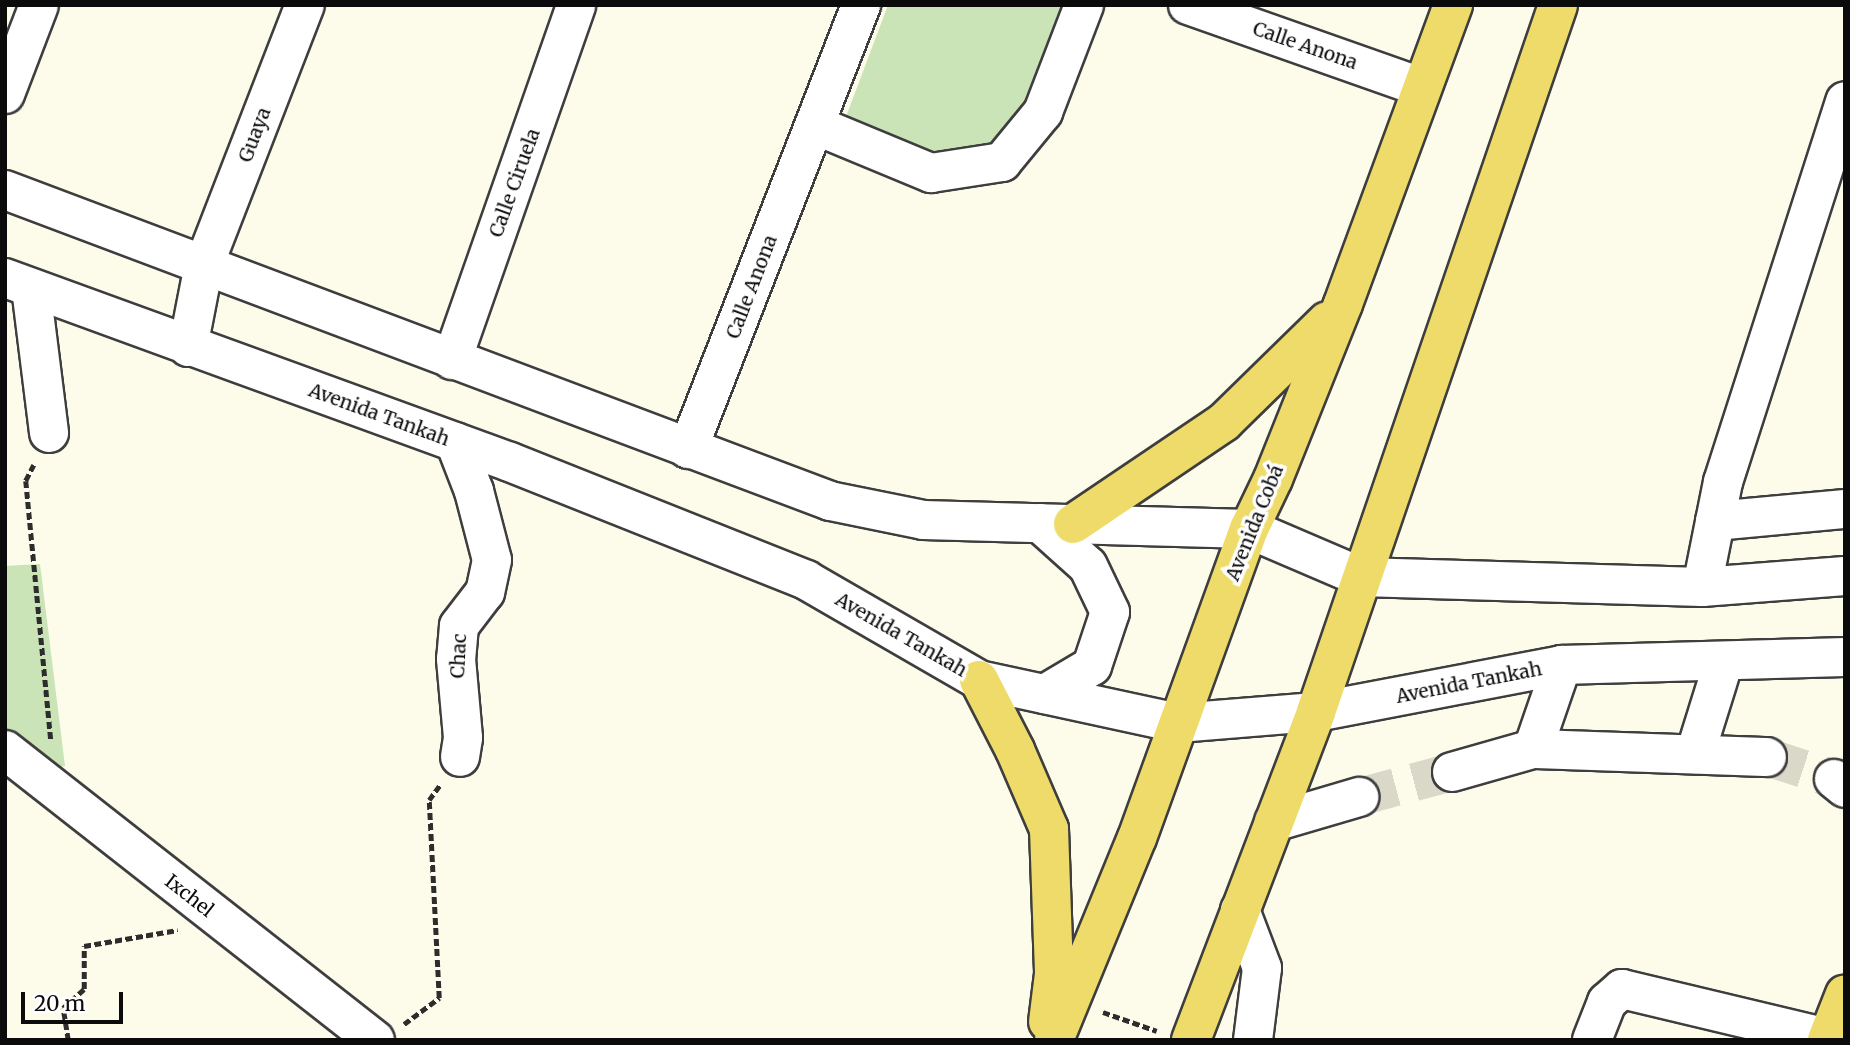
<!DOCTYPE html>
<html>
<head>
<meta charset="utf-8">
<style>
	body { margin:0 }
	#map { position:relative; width:1850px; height:1045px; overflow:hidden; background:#fdfcea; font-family:Merriweather,serif }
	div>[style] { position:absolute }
	.green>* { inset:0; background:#cae4b7 }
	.minor-tunnel>* { height:38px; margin-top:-19px; transform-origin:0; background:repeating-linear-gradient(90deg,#d9d8c9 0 38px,transparent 0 57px) }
	.path>* { height:4.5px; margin-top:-2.25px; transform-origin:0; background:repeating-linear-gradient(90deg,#2d2d2d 0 7px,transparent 0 10.5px) }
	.roads { filter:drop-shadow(2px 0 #3e3e3e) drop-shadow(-2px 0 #3e3e3e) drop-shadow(0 2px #3e3e3e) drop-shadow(0 -2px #3e3e3e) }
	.minor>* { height:38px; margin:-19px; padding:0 19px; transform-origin:19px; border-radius:19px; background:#fff }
	.major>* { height:38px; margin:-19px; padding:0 19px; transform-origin:19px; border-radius:19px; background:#eedb6a }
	span { translate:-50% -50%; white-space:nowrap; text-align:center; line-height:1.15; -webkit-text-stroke:7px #fff; paint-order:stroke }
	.street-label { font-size:19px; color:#0b0b0b }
	.frame { position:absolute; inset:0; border:7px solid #0b0b0b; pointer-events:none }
	.scale { position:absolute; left:21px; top:992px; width:102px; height:32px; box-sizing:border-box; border:4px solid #0b0b0b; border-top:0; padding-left:9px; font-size:21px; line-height:24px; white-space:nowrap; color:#0b0b0b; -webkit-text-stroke:5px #fff; paint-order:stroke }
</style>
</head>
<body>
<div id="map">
	<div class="green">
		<i style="clip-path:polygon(888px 5px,1073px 5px,1033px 97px,1010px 132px,974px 160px,916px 164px,841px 130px)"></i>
		<i style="clip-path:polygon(40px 564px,65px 766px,17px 775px,5px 765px,5px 566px)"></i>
	</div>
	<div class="minor-tunnel">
		<i style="left:1767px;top:757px;width:71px;rotate:18.2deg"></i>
		<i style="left:1359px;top:797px;width:96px;rotate:-15deg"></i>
	</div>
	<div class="path">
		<i style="left:34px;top:465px;width:18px;rotate:117deg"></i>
		<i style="left:26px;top:481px;width:261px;rotate:84.5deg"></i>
		<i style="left:1103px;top:1012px;width:57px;rotate:19.4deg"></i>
		<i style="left:404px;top:1024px;width:44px;rotate:-36.6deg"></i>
		<i style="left:439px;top:998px;width:198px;rotate:-92.9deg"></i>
		<i style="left:429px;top:800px;width:19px;rotate:-54deg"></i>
		<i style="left:68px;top:1040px;width:32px;rotate:-99deg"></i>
		<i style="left:63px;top:1008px;width:28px;rotate:-42deg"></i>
		<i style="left:84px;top:989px;width:43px;rotate:-90deg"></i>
		<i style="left:84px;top:946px;width:95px;rotate:-9.7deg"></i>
	</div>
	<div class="roads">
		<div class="minor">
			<i style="left:1188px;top:5px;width:247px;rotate:19.4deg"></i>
			<i style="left:5px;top:94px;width:95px;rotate:-69.1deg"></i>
			<i style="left:815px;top:125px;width:126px;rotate:22.5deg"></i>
			<i style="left:931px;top:173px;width:72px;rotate:-8.8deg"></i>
			<i style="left:1002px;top:162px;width:65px;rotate:-50.6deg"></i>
			<i style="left:1043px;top:112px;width:115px;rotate:-69deg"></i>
			<i style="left:5px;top:190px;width:882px;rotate:20.65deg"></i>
			<i style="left:830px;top:501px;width:95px;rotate:11.5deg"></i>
			<i style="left:923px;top:520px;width:326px;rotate:1.6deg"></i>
			<i style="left:1249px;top:529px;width:122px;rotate:23.2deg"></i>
			<i style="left:1361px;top:577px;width:341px;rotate:1.7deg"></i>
			<i style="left:1702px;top:587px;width:143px;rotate:-4.4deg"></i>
			<i style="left:5px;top:278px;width:537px;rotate:20.02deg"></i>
			<i style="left:510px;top:462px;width:319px;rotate:21.7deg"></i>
			<i style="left:806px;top:580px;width:200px;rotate:30deg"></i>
			<i style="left:979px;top:680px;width:204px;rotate:12.2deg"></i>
			<i style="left:1178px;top:723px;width:138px;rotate:-4.6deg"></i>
			<i style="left:1316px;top:712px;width:250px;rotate:-10.8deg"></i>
			<i style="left:1562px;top:665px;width:283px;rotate:-1.6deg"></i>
			<i style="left:31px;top:288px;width:146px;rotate:82.9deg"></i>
			<i style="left:188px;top:347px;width:84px;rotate:-79deg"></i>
			<i style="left:204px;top:265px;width:279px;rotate:-68.8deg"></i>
			<i style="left:452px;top:360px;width:376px;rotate:-70.7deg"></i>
			<i style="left:455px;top:442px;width:53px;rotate:68.8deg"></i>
			<i style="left:474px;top:491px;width:71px;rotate:75.4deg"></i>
			<i style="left:492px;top:560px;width:33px;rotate:102deg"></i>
			<i style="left:485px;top:592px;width:43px;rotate:127.4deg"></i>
			<i style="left:459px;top:626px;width:33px;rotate:95deg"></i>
			<i style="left:456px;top:659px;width:79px;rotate:84.9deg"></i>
			<i style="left:463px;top:738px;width:19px;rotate:99deg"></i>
			<i style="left:688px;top:449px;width:477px;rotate:-68.7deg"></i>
			<i style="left:1715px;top:521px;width:131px;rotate:-5.3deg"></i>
			<i style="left:1040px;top:523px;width:64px;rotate:41.9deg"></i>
			<i style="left:1088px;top:566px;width:51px;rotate:64.4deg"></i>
			<i style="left:1110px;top:612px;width:57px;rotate:108.4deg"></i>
			<i style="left:1092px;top:666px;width:55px;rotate:149.2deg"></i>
			<i style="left:1702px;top:587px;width:107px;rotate:-78.7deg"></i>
			<i style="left:1723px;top:482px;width:400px;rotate:-72.2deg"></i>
			<i style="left:1533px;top:749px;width:89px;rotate:-71deg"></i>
			<i style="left:5px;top:750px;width:470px;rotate:38.1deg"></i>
			<i style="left:1695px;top:754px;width:97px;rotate:-72.7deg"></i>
			<i style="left:1452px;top:772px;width:84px;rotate:-15.9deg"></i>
			<i style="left:1533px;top:749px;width:234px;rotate:2deg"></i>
			<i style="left:1834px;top:779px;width:14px;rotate:39deg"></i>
			<i style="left:1274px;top:822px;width:89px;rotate:-16.4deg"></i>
			<i style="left:1240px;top:910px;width:62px;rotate:69.2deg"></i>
			<i style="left:1262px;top:968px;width:73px;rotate:97.1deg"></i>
			<i style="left:1592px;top:1040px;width:41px;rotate:-68.5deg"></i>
			<i style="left:1607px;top:1002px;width:20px;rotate:-41deg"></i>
			<i style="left:1622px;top:989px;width:211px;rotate:13.4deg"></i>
		</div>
		<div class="major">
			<i style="left:1073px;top:524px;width:182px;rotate:-34deg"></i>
			<i style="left:1224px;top:422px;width:144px;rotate:-44.4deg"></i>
			<i style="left:979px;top:680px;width:79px;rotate:62.8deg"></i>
			<i style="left:1015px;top:750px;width:86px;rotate:66.7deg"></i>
			<i style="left:1049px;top:829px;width:145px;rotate:88deg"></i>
			<i style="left:1054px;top:974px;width:48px;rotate:97.1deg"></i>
			<i style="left:1054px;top:1040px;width:218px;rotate:-67.7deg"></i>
			<i style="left:1137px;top:838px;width:329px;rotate:-70.1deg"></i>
			<i style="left:1249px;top:529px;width:55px;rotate:-64.4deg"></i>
			<i style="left:1273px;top:479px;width:188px;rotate:-68.2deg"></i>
			<i style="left:1343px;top:304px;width:319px;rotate:-69.8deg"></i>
			<i style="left:1191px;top:1040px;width:351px;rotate:-69.1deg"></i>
			<i style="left:1316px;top:712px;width:747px;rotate:-71.1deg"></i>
			<i style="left:1827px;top:1040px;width:49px;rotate:-68.6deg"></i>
		</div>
	</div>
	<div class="street-label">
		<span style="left:1305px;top:46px;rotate:19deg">Calle Anona</span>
		<span style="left:255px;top:135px;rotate:-69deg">Guaya</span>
		<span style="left:515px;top:183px;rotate:-70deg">Calle Ciruela</span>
		<span style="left:752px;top:287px;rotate:-69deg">Calle Anona</span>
		<span style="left:379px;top:415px;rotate:20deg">Avenida Tankah</span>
		<span style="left:1255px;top:523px;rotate:-68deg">Avenida Cobá</span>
		<span style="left:901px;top:635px;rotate:30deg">Avenida Tankah</span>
		<span style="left:459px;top:656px;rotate:-87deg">Chac</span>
		<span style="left:1469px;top:683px;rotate:-11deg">Avenida Tankah</span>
		<span style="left:189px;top:896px;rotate:38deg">Ixchel</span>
	</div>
	<div class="frame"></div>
	<div class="scale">20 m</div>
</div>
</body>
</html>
